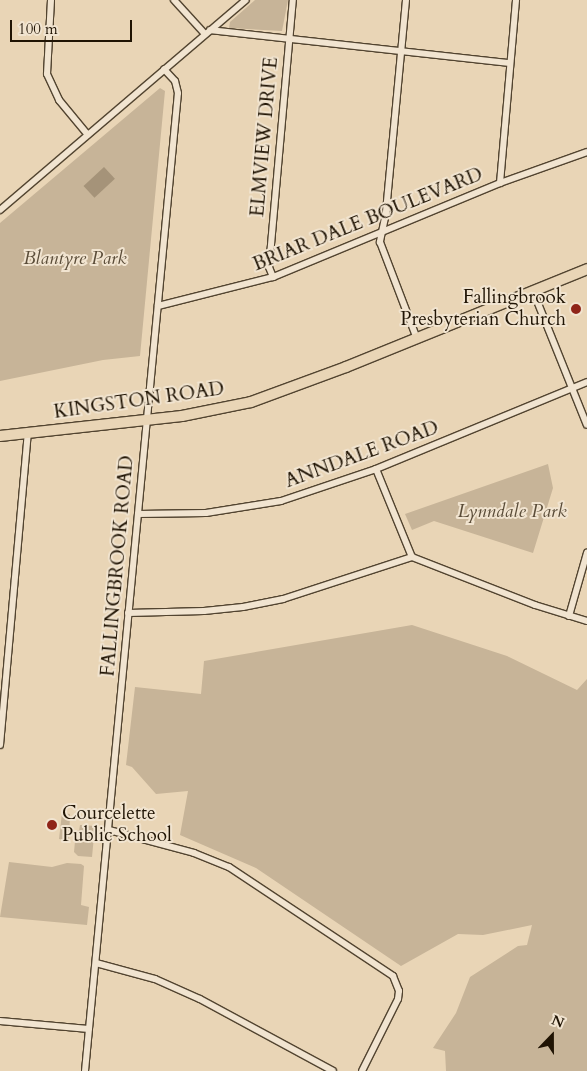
<!DOCTYPE html>
<html>
<head>
<meta charset="utf-8">
<style>
	body { margin:0 }
	#map { position:relative; width:587px; height:1071px; overflow:hidden; background:#e9d5b6; font-family:Cardo,serif }
	div>[style] { position:absolute }
	.green>* { inset:0; background:#c7b498 }
	.water>* { inset:0; background:#a59379; transform-origin:0 0 }
	.roads { filter:drop-shadow(1px 0 #524430) drop-shadow(-1px 0 #524430) drop-shadow(0 1px #524430) drop-shadow(0 -1px #524430) }
	.street>* { height:6px; margin:-3px; padding:0 3px; transform-origin:3px; border-radius:3px; background:#f1e4d0 }
	.primary>* { height:10px; margin:-5px; padding:0 5px; transform-origin:5px; border-radius:5px; background:#e9d5b6 }
	.dots>* { width:14px; height:14px; translate:-50% -50%; box-sizing:border-box; border:2px solid #f1e4d0; border-radius:50% }
	span { translate:-50% -50%; white-space:nowrap; text-align:center; line-height:1.15; -webkit-text-stroke:4px #f1e4d0; paint-order:stroke }
	.street-label { font-size:19px; color:#201404 }
	.park-label { font-size:19px; color:#5a4c38; font-style:italic }
	.poi-label { font-size:19px; color:#201404 }
	.right { translate:-100% -50%; text-align:right }
	.left { translate:0 -50%; text-align:left }
	.north { position:absolute; left:527px; top:1011px; width:50px; height:50px; -webkit-text-stroke:4px #f1e4d0; paint-order:stroke; rotate:22deg; font-size:14px; font-weight:700; line-height:20px; text-align:center; color:#201404 }
	.north::after { content:''; display:block; margin:auto; width:18px; height:22px; background:#201404; clip-path:polygon(50% 0,100% 100%,50% 72%,0 100%) }
	.scale { position:absolute; left:10px; top:20px; width:122px; height:22px; box-sizing:border-box; border:2px solid #201404; border-top:0; padding-left:6px; font-size:15px; line-height:18px; white-space:nowrap; color:#201404; -webkit-text-stroke:4px #f1e4d0; paint-order:stroke }
</style>
</head>
<body>
<div id="map">
	<div class="green">
		<i style="clip-path:polygon(255px 0,288px 0,282px 31px,229px 28px,230px 22px)"></i>
		<i style="clip-path:polygon(160px 88px,165px 91px,140px 356px,103px 360px,0 381px,0 223px)"></i>
		<i style="clip-path:polygon(548px 464px,553px 488px,533px 553px,434px 521px,412px 530px,405px 514px)"></i>
		<i style="clip-path:polygon(412px 625px,507px 656px,577px 690px,587px 679px,587px 1071px,446px 1071px,445px 1051px,433px 1048px,456px 1013px,470px 977px,518px 946px,527px 945px,532px 925px,483px 935px,458px 934px,401px 966px,256px 868px,180px 835px,188px 791px,156px 794px,132px 767px,126px 765px,135px 687px,201px 694px,204px 661px)"></i>
		<i style="clip-path:polygon(62px 813px,70px 814px,69px 841px,59px 839px)"></i>
		<i style="clip-path:polygon(80px 825px,95px 826px,92px 857px,78px 856px,74px 852px,76px 830px,79px 831px)"></i>
		<i style="clip-path:polygon(9px 862px,52px 867px,67px 863px,81px 864px,84px 866px,81px 905px,89px 907px,87px 925px,0 917px)"></i>
	</div>
	<div class="water">
		<i style="left:104px;top:167px;width:16px;height:28px;rotate:47deg"></i>
	</div>
	<div class="roads">
		<div class="street">
			<i style="left:51px;top:0;width:74px;rotate:93.1deg"></i>
			<i style="left:47px;top:74px;width:29px;rotate:65deg"></i>
			<i style="left:59px;top:100px;width:45px;rotate:50.4deg"></i>
			<i style="left:174px;top:0;width:46px;rotate:47.6deg"></i>
			<i style="left:406px;top:0;width:214px;rotate:95.4deg"></i>
			<i style="left:386px;top:213px;width:30px;rotate:102deg"></i>
			<i style="left:380px;top:242px;width:104px;rotate:69.1deg"></i>
			<i style="left:210px;top:30px;width:301px;rotate:6.3deg"></i>
			<i style="left:500px;top:183px;width:184px;rotate:-85deg"></i>
			<i style="left:0;top:210px;width:323px;rotate:-40.5deg"></i>
			<i style="left:273px;top:277px;width:11px;rotate:-112deg"></i>
			<i style="left:269px;top:267px;width:268px;rotate:-84.9deg"></i>
			<i style="left:533px;top:291px;width:144px;rotate:68.1deg"></i>
			<i style="left:158px;top:306px;width:119px;rotate:-14.2deg"></i>
			<i style="left:273px;top:277px;width:246px;rotate:-22.5deg"></i>
			<i style="left:500px;top:183px;width:92px;rotate:-19.6deg"></i>
			<i style="left:376px;top:469px;width:95px;rotate:67.8deg"></i>
			<i style="left:138px;top:514px;width:68px;rotate:-0.8deg"></i>
			<i style="left:206px;top:513px;width:76px;rotate:-9.1deg"></i>
			<i style="left:281px;top:501px;width:100px;rotate:-18.6deg"></i>
			<i style="left:376px;top:469px;width:228px;rotate:-22.4deg"></i>
			<i style="left:128px;top:613px;width:76px;rotate:-1.5deg"></i>
			<i style="left:204px;top:611px;width:39px;rotate:-6deg"></i>
			<i style="left:243px;top:607px;width:41px;rotate:-11.3deg"></i>
			<i style="left:283px;top:599px;width:136px;rotate:-18deg"></i>
			<i style="left:412px;top:557px;width:132px;rotate:21.3deg"></i>
			<i style="left:535px;top:605px;width:54px;rotate:17.1deg"></i>
			<i style="left:569px;top:616px;width:66px;rotate:-74.1deg"></i>
			<i style="left:0;top:745px;width:313px;rotate:-84.9deg"></i>
			<i style="left:109px;top:830px;width:88px;rotate:15.1deg"></i>
			<i style="left:194px;top:853px;width:38px;rotate:22deg"></i>
			<i style="left:229px;top:867px;width:197px;rotate:33.6deg"></i>
			<i style="left:393px;top:976px;width:16px;rotate:68deg"></i>
			<i style="left:399px;top:991px;width:8px;rotate:97deg"></i>
			<i style="left:398px;top:999px;width:80px;rotate:116.6deg"></i>
			<i style="left:96px;top:963px;width:61px;rotate:15.2deg"></i>
			<i style="left:155px;top:979px;width:49px;rotate:24deg"></i>
			<i style="left:200px;top:999px;width:151px;rotate:28.4deg"></i>
			<i style="left:0;top:1021px;width:89px;rotate:5.1deg"></i>
			<i style="left:85px;top:1071px;width:982px;rotate:-84.57deg"></i>
			<i style="left:178px;top:93px;width:12px;rotate:-104deg"></i>
			<i style="left:175px;top:81px;width:16px;rotate:-133deg"></i>
		</div>
		<div class="primary">
			<i style="left:0;top:436px;width:183px;rotate:-6.3deg"></i>
			<i style="left:182px;top:416px;width:70px;rotate:-11.5deg"></i>
			<i style="left:251px;top:402px;width:101px;rotate:-20.2deg"></i>
			<i style="left:346px;top:367px;width:260px;rotate:-22.1deg"></i>
		</div>
	</div>
	<div class="dots">
		<i style="left:576px;top:309px;background:#8f2418"></i>
		<i style="left:52px;top:825px;background:#8f2418"></i>
	</div>
	<div class="street-label">
		<span style="left:265px;top:137px;rotate:-85deg">ELMVIEW DRIVE</span>
		<span style="left:368px;top:220px;rotate:-22deg">BRIAR DALE BOULEVARD</span>
		<span style="left:139px;top:401px;rotate:-8deg">KINGSTON ROAD</span>
		<span style="left:362px;top:455px;rotate:-20deg">ANNDALE ROAD</span>
		<span style="left:118px;top:566px;rotate:-85deg">FALLINGBROOK ROAD</span>
	</div>
	<div class="park-label">
		<span style="left:75px;top:259px">Blantyre Park</span>
		<span style="left:512px;top:512px">Lynndale Park</span>
	</div>
	<div class="poi-label">
		<span class="right" style="left:566px;top:309px">Fallingbrook<br>Presbyterian Church</span>
		<span class="left" style="left:62px;top:825px">Courcelette<br>Public School</span>
	</div>
	<div class="north">N</div>
	<div class="scale">100 m</div>
</div>
</body>
</html>
